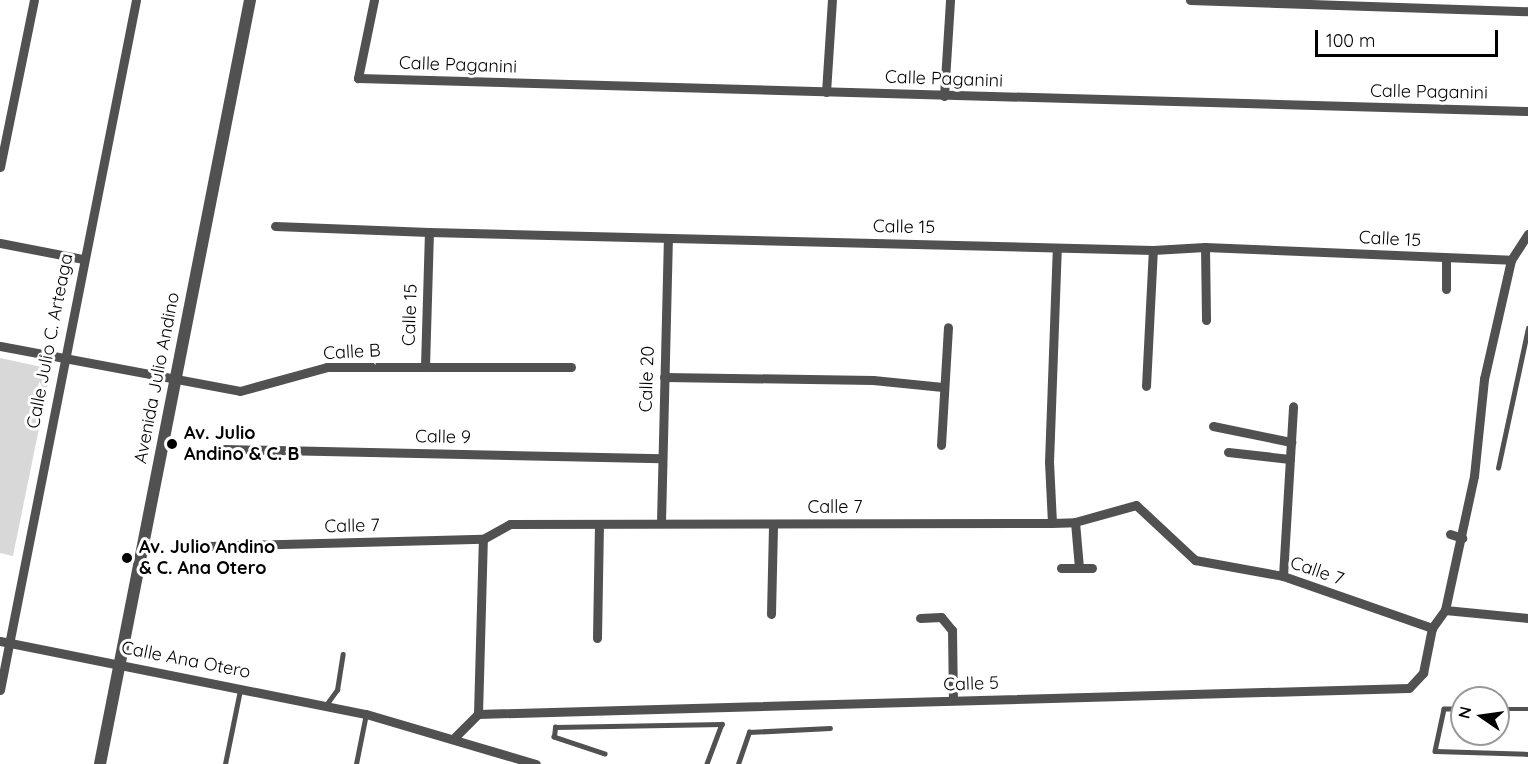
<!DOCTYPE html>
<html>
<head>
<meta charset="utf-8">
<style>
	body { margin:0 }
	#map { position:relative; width:1528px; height:764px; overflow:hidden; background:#fff; font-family:Quicksand,sans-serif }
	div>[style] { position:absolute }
	.green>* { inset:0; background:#d8d8d8 }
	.service>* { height:4.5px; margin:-2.25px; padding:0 2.25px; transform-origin:2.25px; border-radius:2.25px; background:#515151 }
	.minor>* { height:9px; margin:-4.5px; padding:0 4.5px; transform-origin:4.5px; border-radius:4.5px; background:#515151 }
	.tertiary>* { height:12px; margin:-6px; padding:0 6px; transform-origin:6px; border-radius:6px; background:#515151 }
	.dots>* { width:16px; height:16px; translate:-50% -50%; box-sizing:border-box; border:3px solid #fff; border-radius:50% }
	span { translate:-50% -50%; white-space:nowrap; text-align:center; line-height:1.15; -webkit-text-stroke:6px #fff; paint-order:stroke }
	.street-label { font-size:18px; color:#000 }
	.poi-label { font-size:18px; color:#000; font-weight:700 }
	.left { translate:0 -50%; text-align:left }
	.north { position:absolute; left:1450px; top:686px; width:60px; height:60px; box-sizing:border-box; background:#fff; border:2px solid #999; border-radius:50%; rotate:283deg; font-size:16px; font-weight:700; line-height:24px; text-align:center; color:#000 }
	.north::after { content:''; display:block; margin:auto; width:21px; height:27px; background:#000; clip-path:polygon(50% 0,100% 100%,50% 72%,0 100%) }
	.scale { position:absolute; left:1315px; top:30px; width:183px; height:27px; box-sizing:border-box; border:3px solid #000; border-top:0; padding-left:8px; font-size:18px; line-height:21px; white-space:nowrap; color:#000; -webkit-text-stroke:4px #fff; paint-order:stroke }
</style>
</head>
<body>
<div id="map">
	<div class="green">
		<i style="clip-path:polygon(0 358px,51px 369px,13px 556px,0 553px)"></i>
	</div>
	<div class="service">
		<i style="left:1498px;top:468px;width:143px;rotate:-77.9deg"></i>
		<i style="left:326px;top:705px;width:19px;rotate:-54deg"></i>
		<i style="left:337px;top:690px;width:36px;rotate:-81deg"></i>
		<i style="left:1462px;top:709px;width:18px;rotate:180deg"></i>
		<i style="left:1444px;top:709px;width:43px;rotate:102.1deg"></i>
		<i style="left:1435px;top:751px;width:93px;rotate:1.8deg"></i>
		<i style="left:1498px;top:709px;width:30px"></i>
		<i style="left:605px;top:754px;width:54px;rotate:-161.6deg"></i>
		<i style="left:554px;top:737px;width:10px;rotate:-84deg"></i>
		<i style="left:555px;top:727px;width:167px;rotate:-1deg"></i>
		<i style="left:722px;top:724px;width:43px;rotate:110.6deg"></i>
		<i style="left:225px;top:764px;width:76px;rotate:-78.5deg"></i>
		<i style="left:356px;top:764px;width:51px;rotate:-78.7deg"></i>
		<i style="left:738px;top:764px;width:34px;rotate:-71deg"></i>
		<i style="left:749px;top:732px;width:81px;rotate:-2.8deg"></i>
	</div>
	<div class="minor">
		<i style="left:374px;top:0;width:80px;rotate:101.6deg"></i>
		<i style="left:358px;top:78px;width:1170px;rotate:1.62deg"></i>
		<i style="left:1190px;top:0;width:338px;rotate:1.9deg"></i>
		<i style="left:826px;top:92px;width:92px;rotate:-86.3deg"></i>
		<i style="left:944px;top:96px;width:96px;rotate:-86.4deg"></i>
		<i style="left:0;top:167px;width:170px;rotate:-78.5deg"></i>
		<i style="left:275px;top:226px;width:154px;rotate:2.2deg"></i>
		<i style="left:0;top:243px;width:85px;rotate:10.9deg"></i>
		<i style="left:1205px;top:247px;width:73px;rotate:89.2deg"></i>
		<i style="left:1446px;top:289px;width:31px;rotate:-90deg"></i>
		<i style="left:0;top:346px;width:244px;rotate:10.6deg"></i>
		<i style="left:240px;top:391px;width:90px;rotate:-15.4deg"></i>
		<i style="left:327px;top:367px;width:244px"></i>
		<i style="left:425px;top:366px;width:134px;rotate:-88.3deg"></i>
		<i style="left:429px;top:232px;width:724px;rotate:1.42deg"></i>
		<i style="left:1153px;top:250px;width:52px;rotate:-3.3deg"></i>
		<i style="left:1205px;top:247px;width:306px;rotate:2.4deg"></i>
		<i style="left:664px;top:377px;width:209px;rotate:0.8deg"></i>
		<i style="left:873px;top:380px;width:70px;rotate:5.7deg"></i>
		<i style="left:1146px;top:386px;width:136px;rotate:-87.1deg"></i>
		<i style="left:1213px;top:426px;width:80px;rotate:11.6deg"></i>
		<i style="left:941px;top:445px;width:118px;rotate:-86.6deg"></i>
		<i style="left:225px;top:449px;width:436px;rotate:1.2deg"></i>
		<i style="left:1228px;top:452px;width:62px;rotate:6.4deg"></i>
		<i style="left:661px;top:522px;width:284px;rotate:-88.6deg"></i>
		<i style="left:1075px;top:522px;width:46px;rotate:85deg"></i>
		<i style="left:1052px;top:523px;width:61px;rotate:-92.8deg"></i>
		<i style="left:1049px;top:462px;width:214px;rotate:-87.9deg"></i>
		<i style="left:1450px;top:534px;width:13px;rotate:18deg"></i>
		<i style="left:207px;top:546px;width:276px;rotate:-1.5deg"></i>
		<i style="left:483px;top:539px;width:31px;rotate:-29deg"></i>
		<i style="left:510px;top:524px;width:542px;rotate:-0.11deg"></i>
		<i style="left:1052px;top:523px;width:23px;rotate:-2deg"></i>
		<i style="left:1075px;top:522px;width:63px;rotate:-15.6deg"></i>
		<i style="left:1136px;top:505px;width:81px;rotate:43deg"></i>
		<i style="left:1195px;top:560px;width:89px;rotate:10.3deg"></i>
		<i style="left:1283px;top:576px;width:158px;rotate:19.2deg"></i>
		<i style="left:1061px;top:568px;width:31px"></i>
		<i style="left:1283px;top:576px;width:170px;rotate:-86.6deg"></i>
		<i style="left:1445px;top:610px;width:83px;rotate:5.5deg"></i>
		<i style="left:771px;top:614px;width:90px;rotate:-88.7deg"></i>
		<i style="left:920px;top:618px;width:21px;rotate:-3deg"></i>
		<i style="left:941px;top:617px;width:17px;rotate:50deg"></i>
		<i style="left:952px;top:630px;width:70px;rotate:89.2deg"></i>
		<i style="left:597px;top:638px;width:114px;rotate:-89deg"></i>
		<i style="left:0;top:641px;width:373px;rotate:11.3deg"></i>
		<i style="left:366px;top:714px;width:177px;rotate:16.4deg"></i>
		<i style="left:0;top:690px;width:703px;rotate:-78.85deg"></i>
		<i style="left:478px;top:714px;width:175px;rotate:-88.4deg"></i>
		<i style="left:455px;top:737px;width:33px;rotate:-45deg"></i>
		<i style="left:478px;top:714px;width:931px;rotate:-1.6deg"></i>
		<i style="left:1409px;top:688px;width:21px;rotate:-47deg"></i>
		<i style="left:1423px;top:673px;width:46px;rotate:-78.7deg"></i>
		<i style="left:1432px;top:628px;width:22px;rotate:-54deg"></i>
		<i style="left:1445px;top:610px;width:137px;rotate:-77.8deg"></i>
		<i style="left:1474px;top:476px;width:98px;rotate:-84.1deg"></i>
		<i style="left:1484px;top:379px;width:122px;rotate:-77.2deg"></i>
		<i style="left:1511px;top:260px;width:31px;rotate:-57deg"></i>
	</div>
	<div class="tertiary">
		<i style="left:100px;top:764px;width:779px;rotate:-78.89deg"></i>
	</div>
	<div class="dots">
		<i style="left:172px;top:444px;background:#000"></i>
		<i style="left:127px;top:558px;background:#000"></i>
	</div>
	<div class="street-label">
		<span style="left:458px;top:65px;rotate:2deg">Calle Paganini</span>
		<span style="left:944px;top:79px;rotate:2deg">Calle Paganini</span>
		<span style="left:1429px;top:92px;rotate:1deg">Calle Paganini</span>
		<span style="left:904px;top:227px;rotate:1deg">Calle 15</span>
		<span style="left:1390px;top:239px;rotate:3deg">Calle 15</span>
		<span style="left:410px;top:315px;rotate:-88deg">Calle 15</span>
		<span style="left:50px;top:341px;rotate:-79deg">Calle Julio C. Arteaga</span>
		<span style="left:352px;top:352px;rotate:-3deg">Calle B</span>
		<span style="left:157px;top:378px;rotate:-79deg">Avenida Julio Andino</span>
		<span style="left:647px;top:379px;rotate:-88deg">Calle 20</span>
		<span style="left:443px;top:437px;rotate:1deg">Calle 9</span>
		<span style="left:835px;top:507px">Calle 7</span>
		<span style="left:352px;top:526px;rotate:-1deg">Calle 7</span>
		<span style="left:1317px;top:571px;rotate:19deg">Calle 7</span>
		<span style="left:186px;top:660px;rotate:11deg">Calle Ana Otero</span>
		<span style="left:971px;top:684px;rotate:-2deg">Calle 5</span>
	</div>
	<div class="poi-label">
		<span class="left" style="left:184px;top:444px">Av. Julio<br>Andino &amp; C. B</span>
		<span class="left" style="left:139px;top:558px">Av. Julio Andino<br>&amp; C. Ana Otero</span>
	</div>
	<div class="north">N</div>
	<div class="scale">100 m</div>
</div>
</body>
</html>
